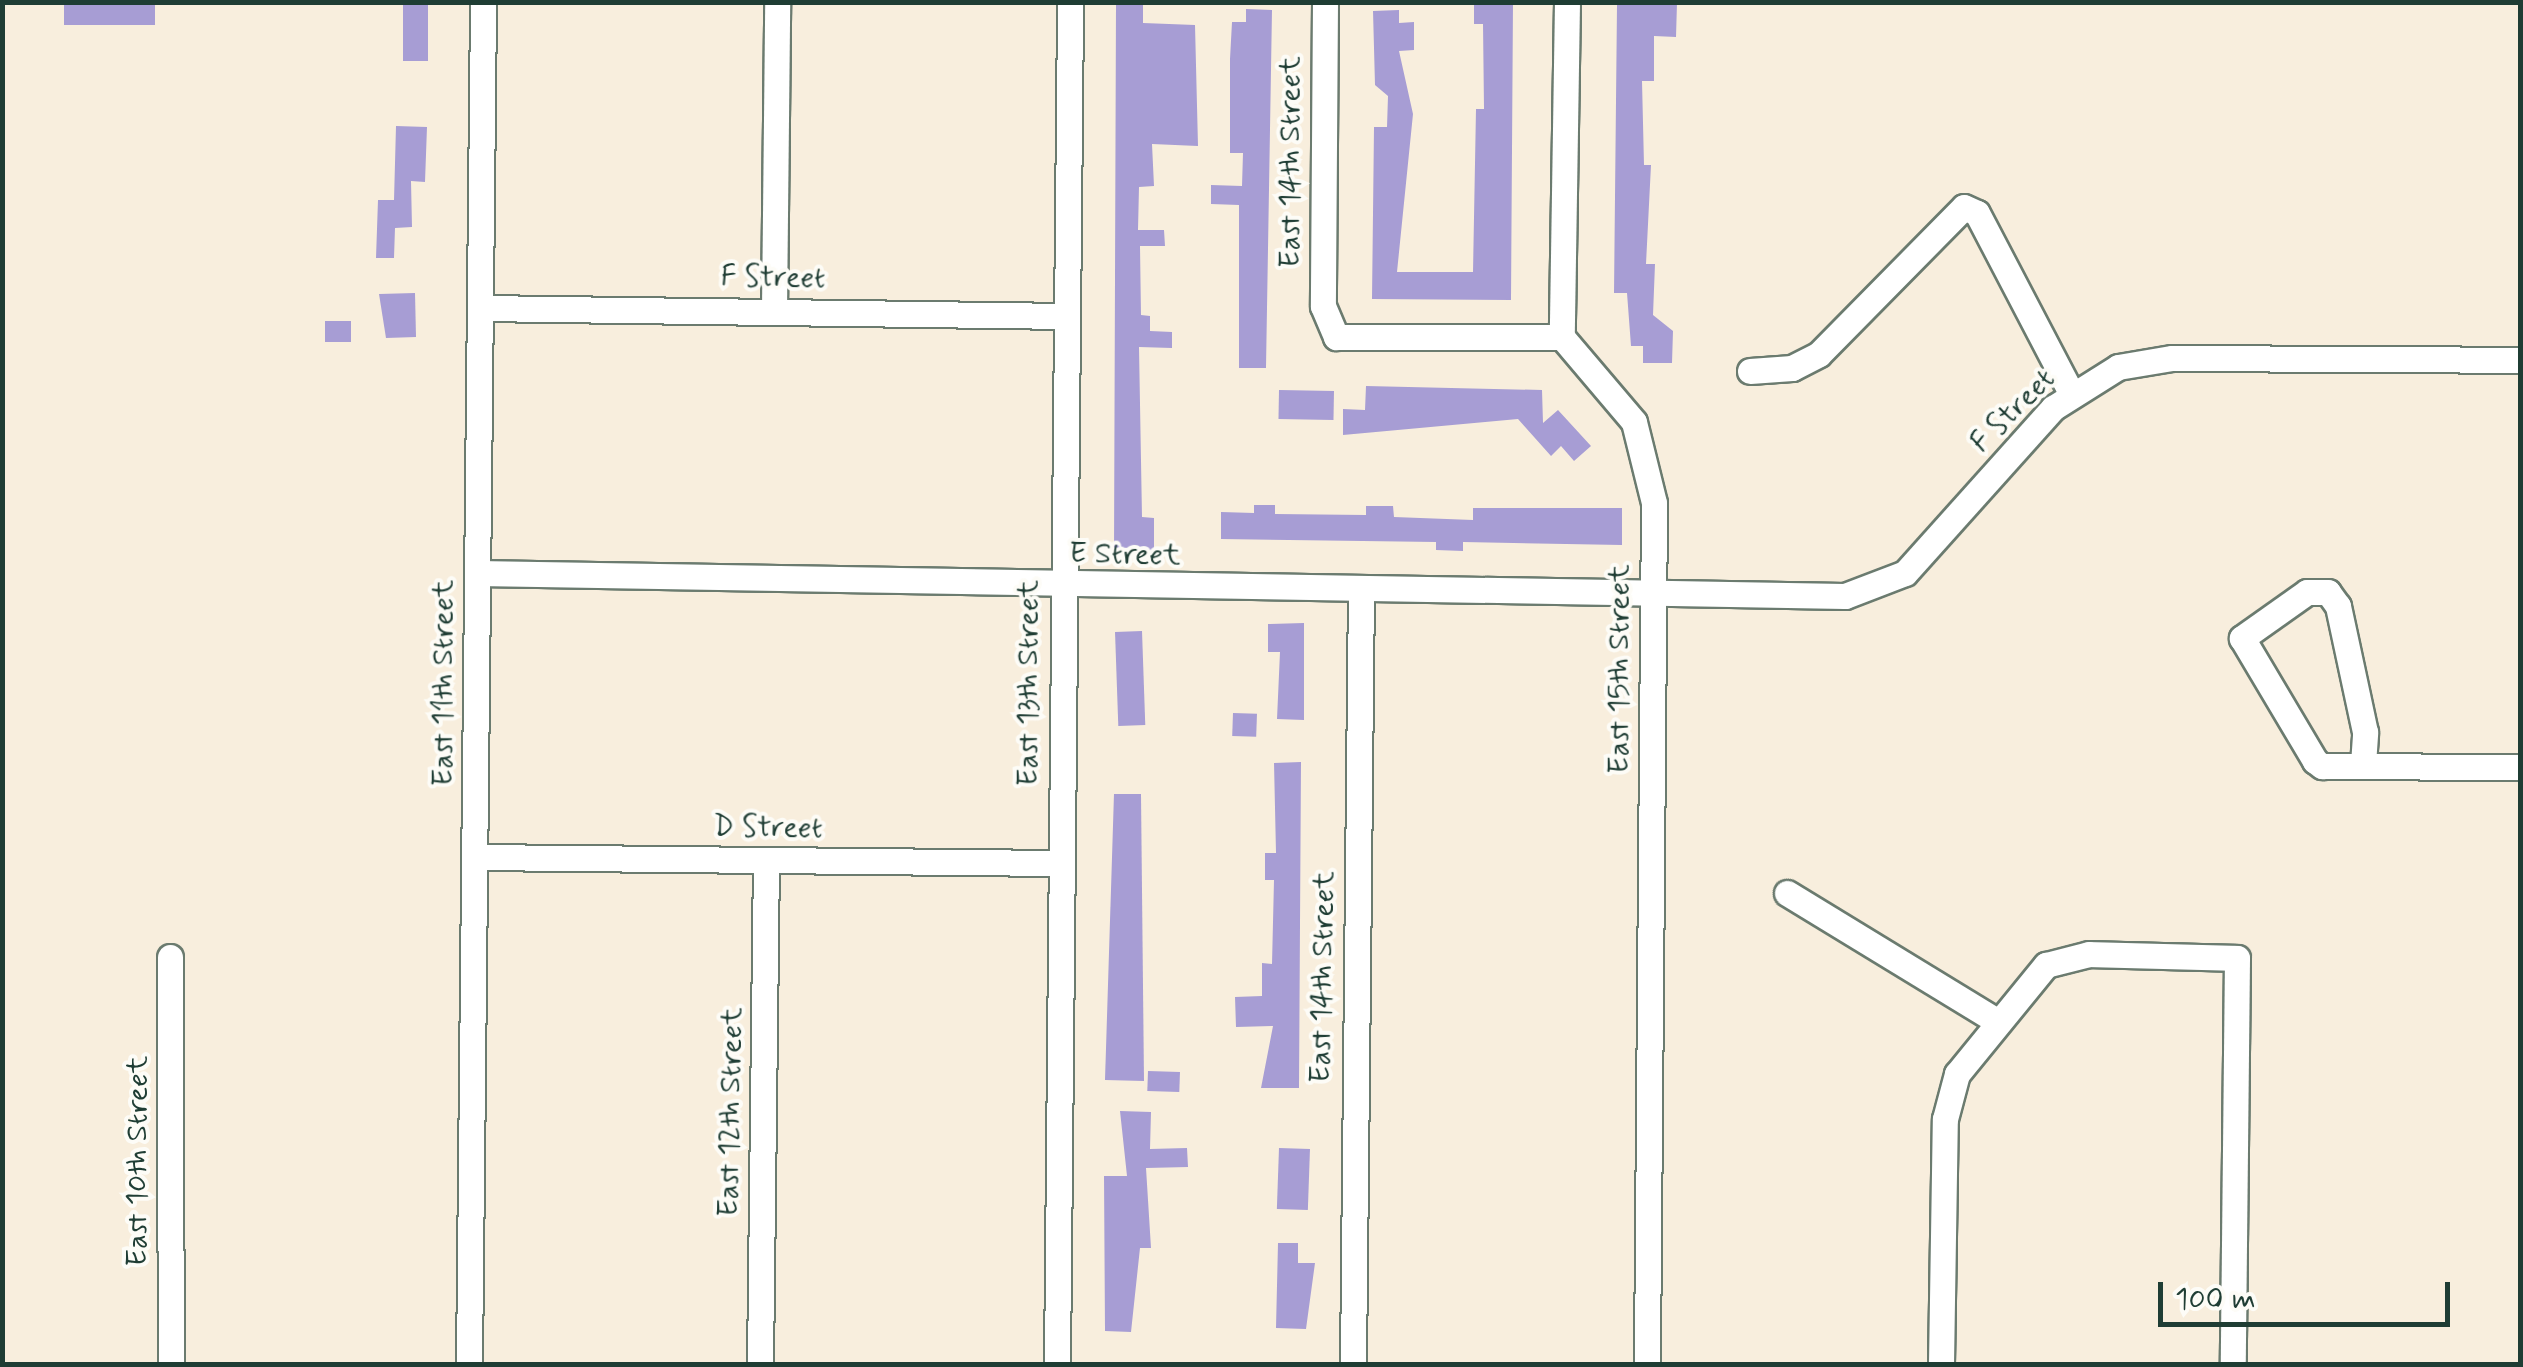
<!DOCTYPE html>
<html>
<head>
<meta charset="utf-8">
<style>
	body { margin:0 }
	#map { position:relative; width:2523px; height:1367px; overflow:hidden; background:#f8eedd; font-family:Mynerve,sans-serif }
	div>[style] { position:absolute }
	.building>* { inset:0; background:#a79dd4; transform-origin:0 0 }
	.roads { filter:drop-shadow(2px 0 #6b7b6f) drop-shadow(-2px 0 #6b7b6f) drop-shadow(0 2px #6b7b6f) drop-shadow(0 -2px #6b7b6f) }
	.minor>* { height:25px; margin:-12.5px; padding:0 12.5px; transform-origin:12.5px; border-radius:12.5px; background:#fff }
	span { translate:-50% -50%; white-space:nowrap; text-align:center; line-height:1.15; -webkit-text-stroke:8px #fdfcf7; paint-order:stroke }
	.street-label { font-size:30px; color:#1f3d34 }
	.frame { position:absolute; inset:0; border:5px solid #1f3d34; pointer-events:none }
	.scale { position:absolute; left:2158px; top:1282px; width:292px; height:45px; box-sizing:border-box; border:5px solid #1f3d34; border-top:0; padding-left:12px; font-size:30px; line-height:35px; white-space:nowrap; color:#1f3d34; -webkit-text-stroke:8px #fdfcf7; paint-order:stroke }
</style>
</head>
<body>
<div id="map">
	<div class="building">
		<i style="left:64px;top:2px;width:91px;height:23px"></i>
		<i style="left:403px;top:2px;width:25px;height:59px"></i>
		<i style="clip-path:polygon(1116px 2px,1143px 3px,1143px 23px,1195px 25px,1198px 146px,1152px 144px,1154px 186px,1139px 187px,1138px 230px,1164px 230px,1165px 246px,1140px 246px,1141px 315px,1150px 316px,1150px 331px,1172px 332px,1172px 348px,1139px 347px,1142px 517px,1154px 518px,1154px 552px,1114px 552px)"></i>
		<i style="clip-path:polygon(1513px 2px,1511px 300px,1372px 299px,1374px 127px,1387px 127px,1388px 96px,1375px 85px,1373px 11px,1399px 10px,1399px 23px,1414px 22px,1414px 50px,1399px 51px,1413px 114px,1397px 272px,1473px 272px,1476px 109px,1484px 109px,1483px 24px,1474px 24px,1474px 5px)"></i>
		<i style="clip-path:polygon(1677px 3px,1676px 37px,1654px 36px,1654px 81px,1642px 81px,1644px 165px,1651px 165px,1646px 264px,1655px 264px,1653px 315px,1673px 331px,1672px 363px,1643px 363px,1643px 346px,1631px 346px,1627px 293px,1614px 293px,1617px 5px)"></i>
		<i style="clip-path:polygon(1246px 9px,1272px 10px,1266px 368px,1239px 368px,1239px 205px,1211px 204px,1211px 185px,1242px 186px,1243px 153px,1230px 153px,1230px 59px,1232px 22px,1246px 22px)"></i>
		<i style="clip-path:polygon(396px 126px,427px 127px,425px 182px,411px 181px,412px 227px,395px 228px,394px 258px,376px 258px,378px 200px,394px 200px)"></i>
		<i style="clip-path:polygon(415px 293px,416px 337px,386px 338px,379px 294px)"></i>
		<i style="left:325px;top:321px;width:26px;height:21px"></i>
		<i style="clip-path:polygon(1366px 386px,1542px 390px,1543px 423px,1558px 410px,1591px 446px,1574px 461px,1561px 446px,1551px 456px,1518px 419px,1343px 435px,1343px 409px,1365px 410px)"></i>
		<i style="left:1279px;top:390px;width:55px;height:29px;rotate:1deg"></i>
		<i style="clip-path:polygon(1254px 505px,1275px 505px,1275px 514px,1366px 515px,1366px 506px,1393px 506px,1394px 517px,1473px 520px,1473px 508px,1622px 508px,1622px 545px,1463px 542px,1463px 551px,1436px 550px,1436px 542px,1221px 539px,1221px 512px,1254px 513px)"></i>
		<i style="clip-path:polygon(1304px 623px,1304px 720px,1277px 719px,1280px 652px,1268px 652px,1268px 624px)"></i>
		<i style="left:1142px;top:631px;width:94px;height:27px;rotate:88deg"></i>
		<i style="left:1233px;top:713px;width:24px;height:23px;rotate:2deg"></i>
		<i style="clip-path:polygon(1301px 762px,1299px 1088px,1261px 1088px,1273px 1026px,1236px 1027px,1235px 997px,1262px 996px,1262px 963px,1272px 964px,1274px 880px,1265px 880px,1265px 853px,1276px 853px,1274px 763px)"></i>
		<i style="clip-path:polygon(1114px 794px,1141px 794px,1144px 1081px,1105px 1080px)"></i>
		<i style="left:1148px;top:1071px;width:32px;height:20px;rotate:2deg"></i>
		<i style="clip-path:polygon(1120px 1111px,1151px 1112px,1150px 1149px,1187px 1148px,1188px 1167px,1146px 1168px,1151px 1248px,1140px 1248px,1131px 1332px,1105px 1331px,1104px 1176px,1127px 1176px)"></i>
		<i style="left:1279px;top:1148px;width:31px;height:61px;rotate:2deg"></i>
		<i style="clip-path:polygon(1278px 1243px,1298px 1243px,1298px 1263px,1315px 1263px,1306px 1329px,1276px 1328px)"></i>
	</div>
	<div class="roads">
		<div class="minor">
			<i style="left:1325px;top:2px;width:304px;rotate:90.4deg"></i>
			<i style="left:1323px;top:306px;width:34px;rotate:67deg"></i>
			<i style="left:1336px;top:337px;width:226px"></i>
			<i style="left:1567px;top:2px;width:335px;rotate:90.9deg"></i>
			<i style="left:1562px;top:337px;width:111px;rotate:49.7deg"></i>
			<i style="left:1634px;top:422px;width:83px;rotate:76.1deg"></i>
			<i style="left:1654px;top:503px;width:861px;rotate:90.47deg"></i>
			<i style="left:480px;top:308px;width:586px;rotate:0.78deg"></i>
			<i style="left:774px;top:310px;width:308px;rotate:-89.4deg"></i>
			<i style="left:1750px;top:371px;width:42px;rotate:-4.1deg"></i>
			<i style="left:1792px;top:368px;width:30px;rotate:-27deg"></i>
			<i style="left:1819px;top:354px;width:206px;rotate:-45.4deg"></i>
			<i style="left:1964px;top:207px;width:14px;rotate:25deg"></i>
			<i style="left:1977px;top:213px;width:203px;rotate:62.4deg"></i>
			<i style="left:477px;top:573px;width:1368px;rotate:0.96deg"></i>
			<i style="left:1845px;top:596px;width:64px;rotate:-21deg"></i>
			<i style="left:1905px;top:573px;width:222px;rotate:-48.1deg"></i>
			<i style="left:2053px;top:408px;width:77px;rotate:-32.2deg"></i>
			<i style="left:2118px;top:367px;width:55px;rotate:-9.5deg"></i>
			<i style="left:2172px;top:358px;width:348px;rotate:0.3deg"></i>
			<i style="left:2363px;top:764px;width:32px;rotate:-86deg"></i>
			<i style="left:2365px;top:732px;width:129px;rotate:-102.1deg"></i>
			<i style="left:2338px;top:606px;width:17px;rotate:-126deg"></i>
			<i style="left:2328px;top:592px;width:21px;rotate:180deg"></i>
			<i style="left:2307px;top:592px;width:80px;rotate:144.7deg"></i>
			<i style="left:2242px;top:638px;width:143px;rotate:59.3deg"></i>
			<i style="left:2315px;top:761px;width:9px;rotate:36deg"></i>
			<i style="left:2322px;top:766px;width:198px;rotate:0.3deg"></i>
			<i style="left:475px;top:857px;width:585px;rotate:0.59deg"></i>
			<i style="left:1787px;top:893px;width:247px;rotate:31.4deg"></i>
			<i style="left:170px;top:957px;width:407px;rotate:89.9deg"></i>
			<i style="left:469px;top:1364px;width:1362px;rotate:-89.41deg"></i>
			<i style="left:760px;top:1364px;width:503px;rotate:-89.32deg"></i>
			<i style="left:1057px;top:1364px;width:1362px;rotate:-89.45deg"></i>
			<i style="left:1353px;top:1364px;width:773px;rotate:-89.41deg"></i>
			<i style="left:1941px;top:1364px;width:245px;rotate:-89.1deg"></i>
			<i style="left:1945px;top:1119px;width:47px;rotate:-75.1deg"></i>
			<i style="left:1957px;top:1074px;width:141px;rotate:-50.8deg"></i>
			<i style="left:2046px;top:965px;width:44px;rotate:-14.3deg"></i>
			<i style="left:2089px;top:954px;width:148px;rotate:1.5deg"></i>
			<i style="left:2237px;top:958px;width:406px;rotate:90.6deg"></i>
		</div>
	</div>
	<div class="street-label">
		<span style="left:1291px;top:162px;rotate:-90deg">East 14th Street</span>
		<span style="left:773px;top:278px;rotate:1deg">F Street</span>
		<span style="left:2013px;top:411px;rotate:-45deg">F Street</span>
		<span style="left:1125px;top:555px;rotate:1deg">E Street</span>
		<span style="left:1620px;top:669px;rotate:-90deg">East 15th Street</span>
		<span style="left:444px;top:683px;rotate:-90deg">East 11th Street</span>
		<span style="left:1029px;top:683px;rotate:-90deg">East 13th Street</span>
		<span style="left:768px;top:828px;rotate:1deg">D Street</span>
		<span style="left:1323px;top:977px;rotate:-89deg">East 14th Street</span>
		<span style="left:731px;top:1112px;rotate:-89deg">East 12th Street</span>
		<span style="left:138px;top:1161px;rotate:-90deg">East 10th Street</span>
	</div>
	<div class="frame"></div>
	<div class="scale">100 m</div>
</div>
</body>
</html>
